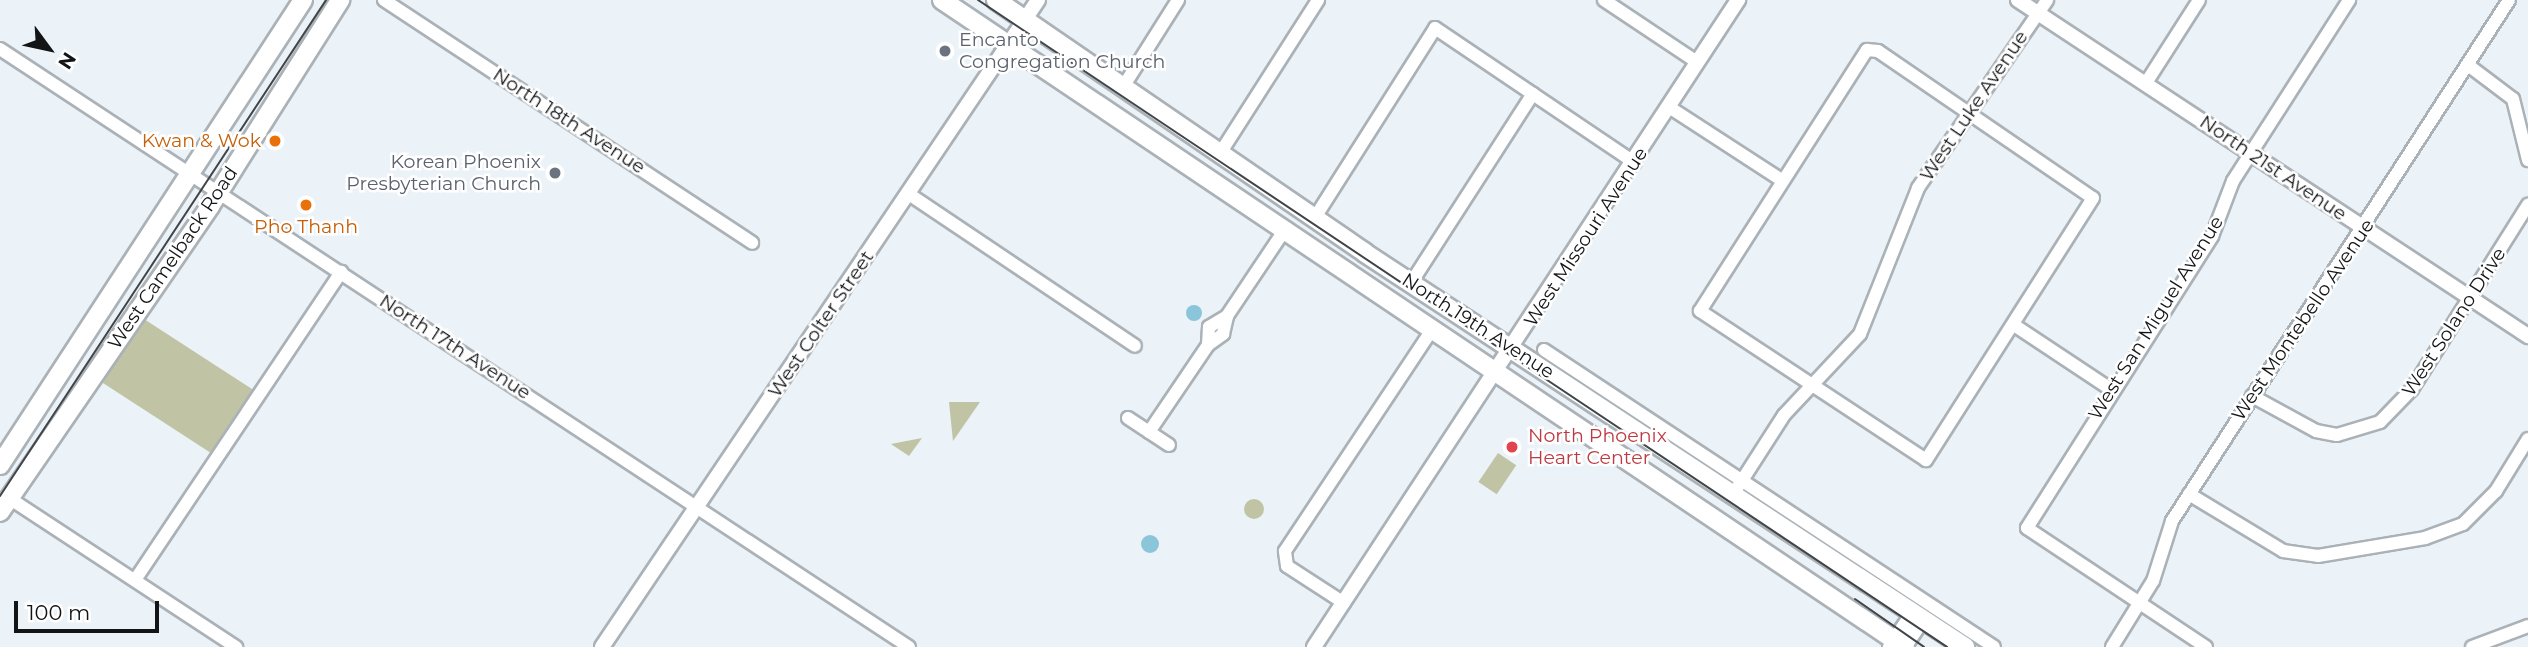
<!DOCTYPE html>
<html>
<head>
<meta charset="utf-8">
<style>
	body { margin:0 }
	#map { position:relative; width:2528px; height:647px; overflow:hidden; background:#ebf2f8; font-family:Montserrat,sans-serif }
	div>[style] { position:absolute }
	.green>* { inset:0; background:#c0c4a4; transform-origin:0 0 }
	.round { border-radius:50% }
	.water>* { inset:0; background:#8bc5da }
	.roads { filter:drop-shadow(2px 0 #abb2b7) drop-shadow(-2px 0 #abb2b7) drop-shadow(0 2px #abb2b7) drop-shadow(0 -2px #abb2b7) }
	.minor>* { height:12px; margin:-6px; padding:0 6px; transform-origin:6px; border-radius:6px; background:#fff }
	.tertiary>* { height:14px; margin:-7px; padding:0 7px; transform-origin:7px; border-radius:7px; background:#fff }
	.primary>* { height:18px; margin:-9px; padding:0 9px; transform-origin:9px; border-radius:9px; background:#fff }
	.tram>* { height:2px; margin:-1px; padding:0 1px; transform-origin:1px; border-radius:1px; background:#424548 }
	.dots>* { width:19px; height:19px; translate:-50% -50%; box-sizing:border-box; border:4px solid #fff; border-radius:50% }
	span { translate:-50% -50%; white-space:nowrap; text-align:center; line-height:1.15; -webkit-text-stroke:5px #fff; paint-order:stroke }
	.worship-label { font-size:19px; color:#5b616d }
	.left { translate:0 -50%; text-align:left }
	.right { translate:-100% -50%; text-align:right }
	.street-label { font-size:19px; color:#121416 }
	.food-label { font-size:19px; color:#c56008 }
	.health-label { font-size:19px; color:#be3a42 }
	.north { position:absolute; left:14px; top:14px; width:70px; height:70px; -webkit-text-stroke:5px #fff; paint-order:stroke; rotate:123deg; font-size:19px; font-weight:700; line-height:28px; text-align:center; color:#121416 }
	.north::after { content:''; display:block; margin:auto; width:24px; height:32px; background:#121416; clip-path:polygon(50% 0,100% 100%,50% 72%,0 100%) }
	.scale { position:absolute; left:14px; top:601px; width:145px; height:32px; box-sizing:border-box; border:4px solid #121416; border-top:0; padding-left:9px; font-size:21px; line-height:24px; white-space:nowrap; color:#121416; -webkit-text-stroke:5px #fff; paint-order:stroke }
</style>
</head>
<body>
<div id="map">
	<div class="green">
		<i style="left:144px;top:319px;width:131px;height:76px;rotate:33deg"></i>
		<i style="clip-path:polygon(949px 402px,980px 402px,953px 441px)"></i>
		<i style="clip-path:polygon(922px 438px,909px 456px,891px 444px)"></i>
		<i style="left:1498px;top:453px;width:22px;height:35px;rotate:34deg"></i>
		<i class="round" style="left:1244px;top:499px;width:20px;height:20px"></i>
	</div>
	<div class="water">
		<i class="round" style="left:1186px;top:305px;width:16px;height:16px"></i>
		<i class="round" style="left:1141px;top:535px;width:18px;height:18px"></i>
	</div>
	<div class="roads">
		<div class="minor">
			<i style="left:384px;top:0;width:441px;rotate:33.4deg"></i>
			<i style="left:1604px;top:0;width:112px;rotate:33.7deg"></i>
			<i style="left:0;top:49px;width:1088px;rotate:33.34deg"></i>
			<i style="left:1867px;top:50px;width:11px;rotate:5deg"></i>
			<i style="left:1878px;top:51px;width:260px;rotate:34.4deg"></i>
			<i style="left:2093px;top:198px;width:311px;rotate:122.5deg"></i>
			<i style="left:1926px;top:460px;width:271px;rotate:-146.6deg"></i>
			<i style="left:1700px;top:311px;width:310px;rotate:-57.4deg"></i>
			<i style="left:2468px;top:65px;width:56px;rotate:37.1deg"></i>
			<i style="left:2513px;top:99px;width:63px;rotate:76.2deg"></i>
			<i style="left:2146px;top:83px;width:98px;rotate:-57.4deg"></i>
			<i style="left:1123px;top:87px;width:103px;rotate:-57.7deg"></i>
			<i style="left:1669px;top:107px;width:132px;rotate:33deg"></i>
			<i style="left:1219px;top:155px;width:184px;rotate:-57.4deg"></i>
			<i style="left:909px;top:194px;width:272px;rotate:33.9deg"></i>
			<i style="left:1314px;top:219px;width:226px;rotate:-57.6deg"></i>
			<i style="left:1435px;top:28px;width:241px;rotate:34deg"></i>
			<i style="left:1411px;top:283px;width:225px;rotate:-57.2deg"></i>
			<i style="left:2014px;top:325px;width:118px;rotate:33.6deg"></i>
			<i style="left:1208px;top:345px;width:18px;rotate:-87deg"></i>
			<i style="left:1209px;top:327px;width:21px;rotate:-31deg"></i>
			<i style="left:1544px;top:350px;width:539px;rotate:33.42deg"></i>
			<i style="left:2252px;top:396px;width:73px;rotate:28.7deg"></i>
			<i style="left:2316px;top:431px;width:21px;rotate:11deg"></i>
			<i style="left:2337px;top:435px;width:45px;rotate:-16.8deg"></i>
			<i style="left:2380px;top:422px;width:46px;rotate:-45.9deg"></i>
			<i style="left:2412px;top:389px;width:218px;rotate:-57.8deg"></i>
			<i style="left:1128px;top:418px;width:49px;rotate:33.4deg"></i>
			<i style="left:1149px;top:432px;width:105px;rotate:-55.9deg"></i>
			<i style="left:1208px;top:345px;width:19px;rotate:-36deg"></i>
			<i style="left:1223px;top:334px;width:18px;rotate:-77deg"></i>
			<i style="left:1227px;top:316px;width:106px;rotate:-56.2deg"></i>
			<i style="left:2189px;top:494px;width:110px;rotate:31.2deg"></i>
			<i style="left:2283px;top:551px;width:35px;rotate:8deg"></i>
			<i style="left:2318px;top:556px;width:109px;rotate:-9.5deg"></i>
			<i style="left:2425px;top:538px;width:40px;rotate:-20.2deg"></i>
			<i style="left:2463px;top:524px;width:47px;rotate:-45deg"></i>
			<i style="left:2496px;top:491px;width:61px;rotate:-58.4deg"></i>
			<i style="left:1732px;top:496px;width:96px;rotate:-57.3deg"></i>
			<i style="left:1784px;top:415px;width:111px;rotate:-46.8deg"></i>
			<i style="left:1860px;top:334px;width:157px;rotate:-68.3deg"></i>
			<i style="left:1918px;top:188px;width:228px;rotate:-55.5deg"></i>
			<i style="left:9px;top:498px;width:272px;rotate:33.3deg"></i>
			<i style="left:135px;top:580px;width:371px;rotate:-56.2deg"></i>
			<i style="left:1344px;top:603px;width:68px;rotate:-147deg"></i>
			<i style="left:1287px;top:566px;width:15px;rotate:-98deg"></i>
			<i style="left:1285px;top:551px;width:265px;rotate:-56.4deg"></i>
			<i style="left:2112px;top:647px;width:78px;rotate:-58.2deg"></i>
			<i style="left:2153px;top:581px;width:63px;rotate:-72.4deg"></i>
			<i style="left:2172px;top:521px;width:620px;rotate:-57.1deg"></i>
			<i style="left:2206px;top:647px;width:215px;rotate:-146.4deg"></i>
			<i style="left:2027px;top:528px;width:346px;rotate:-57.6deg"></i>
			<i style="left:2212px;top:236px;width:59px;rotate:-69.1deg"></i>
			<i style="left:2233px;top:181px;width:215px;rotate:-57.3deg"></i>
			<i style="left:2472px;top:647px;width:60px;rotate:-20.6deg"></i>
		</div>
		<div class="tertiary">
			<i style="left:2018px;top:0;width:611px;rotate:33.38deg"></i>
			<i style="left:602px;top:647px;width:780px;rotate:-56.02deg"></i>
			<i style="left:1314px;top:647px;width:774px;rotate:-56.76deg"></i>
			<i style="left:1890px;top:647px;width:41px;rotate:-55.9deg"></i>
			<i style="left:1904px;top:647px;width:34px;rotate:-56deg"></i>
		</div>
		<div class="primary">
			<i style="left:942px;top:0;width:1160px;rotate:33.9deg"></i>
			<i style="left:996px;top:0;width:447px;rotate:34.4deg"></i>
			<i style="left:1365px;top:253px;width:718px;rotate:33.29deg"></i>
			<i style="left:0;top:465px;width:555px;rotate:-56.91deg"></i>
			<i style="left:0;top:512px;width:371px;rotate:-55.5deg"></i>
			<i style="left:210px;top:206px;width:244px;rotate:-57.7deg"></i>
		</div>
	</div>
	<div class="tram">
		<i style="left:978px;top:0;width:1165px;rotate:33.73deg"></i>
		<i style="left:0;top:496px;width:594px;rotate:-56.68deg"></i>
		<i style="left:1855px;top:599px;width:84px;rotate:34.8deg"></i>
	</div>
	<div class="dots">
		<i style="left:945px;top:51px;background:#6b7280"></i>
		<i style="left:275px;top:141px;background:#e8710a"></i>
		<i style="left:555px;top:173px;background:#6b7280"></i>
		<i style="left:306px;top:205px;background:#e8710a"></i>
		<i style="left:1512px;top:447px;background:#e0444e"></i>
	</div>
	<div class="worship-label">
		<span class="left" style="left:959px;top:51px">Encanto<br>Congregation Church</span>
		<span class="right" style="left:541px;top:173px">Korean Phoenix<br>Presbyterian Church</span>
	</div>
	<div class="street-label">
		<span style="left:1974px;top:106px;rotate:-56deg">West Luke Avenue</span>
		<span style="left:569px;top:121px;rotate:33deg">North 18th Avenue</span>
		<span style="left:2273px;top:168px;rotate:34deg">North 21st Avenue</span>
		<span style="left:1586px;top:237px;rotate:-57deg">West Missouri Avenue</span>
		<span style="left:173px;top:258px;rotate:-56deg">West Camelback Road</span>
		<span style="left:2156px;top:318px;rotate:-58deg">West San Miguel Avenue</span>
		<span style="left:2303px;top:320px;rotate:-56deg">West Montebello Avenue</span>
		<span style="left:2454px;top:322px;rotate:-57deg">West Solano Drive</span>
		<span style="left:821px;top:324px;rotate:-56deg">West Colter Street</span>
		<span style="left:1478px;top:326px;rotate:33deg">North 19th Avenue</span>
		<span style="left:455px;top:347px;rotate:33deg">North 17th Avenue</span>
	</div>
	<div class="food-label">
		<span class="right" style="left:261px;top:141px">Kwan &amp; Wok</span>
		<span style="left:306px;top:227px">Pho Thanh</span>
	</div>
	<div class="health-label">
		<span class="left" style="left:1528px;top:447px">North Phoenix<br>Heart Center</span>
	</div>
	<div class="north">N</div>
	<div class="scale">100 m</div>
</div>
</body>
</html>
